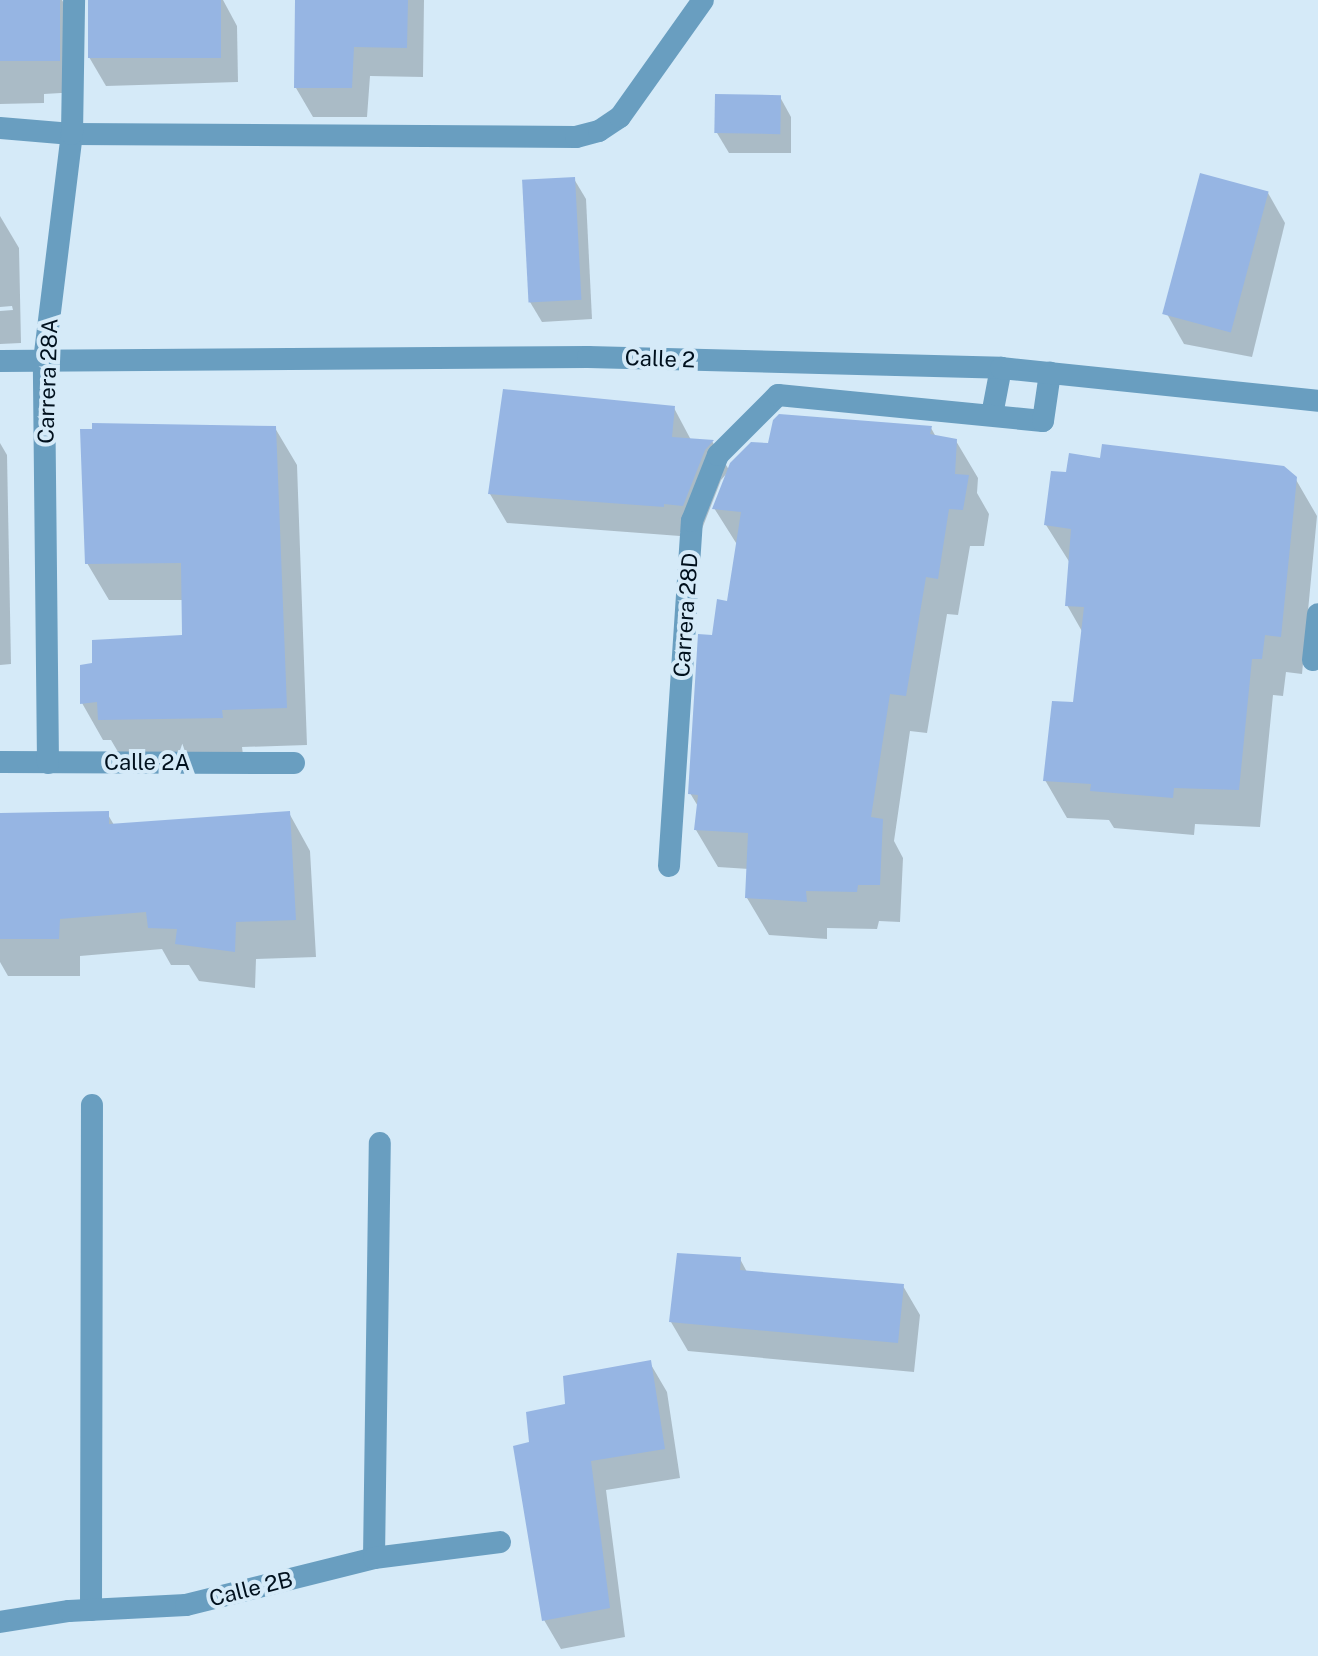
<!DOCTYPE html>
<html>
<head>
<meta charset="utf-8">
<style>
	body { margin:0 }
	#map { position:relative; width:1318px; height:1656px; overflow:hidden; background:#d5eaf8; font-family:"Public Sans",sans-serif }
	div>[style] { position:absolute }
	.shadow>* { inset:0; background:#0003 }
	.building>* { inset:0; background:#96b5e3; transform-origin:0 0 }
	.minor>* { height:22px; margin:-11px; padding:0 11px; transform-origin:11px; border-radius:11px; background:#699ec0 }
	.tertiary>* { height:22px; margin:-11px; padding:0 11px; transform-origin:11px; border-radius:11px; background:#699ec0 }
	span { translate:-50% -50%; white-space:nowrap; text-align:center; line-height:1.15; -webkit-text-stroke:8px #d5eaf8; paint-order:stroke }
	.street-label { font-size:22px; color:#00101d }
</style>
</head>
<body>
<div id="map">
	<div class="shadow">
		<i style="clip-path:polygon(0 0,62px 0,80px 31px,78px 92px,44px 94px,44px 103px,0 104px)"></i>
		<i style="clip-path:polygon(88px 0,223px 0,237px 26px,238px 82px,106px 86px,89px 57px)"></i>
		<i style="clip-path:polygon(297px 0,424px 0,423px 77px,370px 76px,367px 117px,313px 117px,296px 88px)"></i>
		<i style="clip-path:polygon(780px 97px,791px 117px,791px 153px,729px 153px,717px 133px)"></i>
		<i style="clip-path:polygon(574px 179px,586px 199px,592px 319px,542px 322px,530px 302px)"></i>
		<i style="clip-path:polygon(1268px 193px,1285px 223px,1252px 357px,1184px 344px,1167px 314px)"></i>
		<i style="clip-path:polygon(0 216px,19px 248px,21px 343px,0 344px,0 311px,13px 310px,12px 306px,0 307px)"></i>
		<i style="clip-path:polygon(674px 408px,691px 440px,712px 441px,729px 470px,770px 445px,931px 428px,936px 437px,956px 441px,978px 478px,977px 493px,989px 514px,984px 546px,970px 546px,958px 615px,947px 614px,927px 733px,910px 731px,894px 841px,903px 858px,900px 922px,879px 921px,877px 929px,827px 928px,827px 939px,769px 935px,747px 898px,749px 869px,718px 867px,696px 830px,699px 808px,690px 793px,714px 637px,729px 603px,738px 546px,714px 508px,728px 472px,721px 480px,700px 534px,680px 532px,680px 536px,507px 523px,490px 494px)"></i>
		<i style="clip-path:polygon(275px 428px,297px 465px,307px 745px,242px 747px,243px 755px,121px 757px,111px 740px,103px 740px,82px 703px,184px 637px,183px 600px,109px 600px,87px 563px)"></i>
		<i style="clip-path:polygon(0 443px,7px 455px,11px 664px,0 665px)"></i>
		<i style="clip-path:polygon(1295px 478px,1317px 516px,1302px 674px,1286px 672px,1283px 696px,1273px 695px,1260px 827px,1195px 824px,1194px 835px,1114px 828px,1109px 820px,1067px 818px,1045px 780px,1075px 704px,1083px 633px,1067px 605px,1070px 563px,1046px 525px)"></i>
		<i style="clip-path:polygon(107px 813px,114px 825px,289px 813px,310px 851px,316px 957px,256px 959px,255px 988px,199px 981px,189px 965px,171px 965px,162px 949px,80px 956px,80px 976px,8px 976px,0 962px,0 814px)"></i>
		<i style="clip-path:polygon(740px 1259px,747px 1272px,903px 1286px,920px 1315px,914px 1372px,688px 1351px,671px 1322px)"></i>
		<i style="clip-path:polygon(650px 1363px,667px 1392px,680px 1478px,606px 1490px,625px 1637px,561px 1649px,544px 1620px,531px 1443px,567px 1406px)"></i>
	</div>
	<div class="building">
		<i style="left:0;top:0;width:60px;height:61px"></i>
		<i style="left:88px;top:0;width:133px;height:58px"></i>
		<i style="clip-path:polygon(295px 0,408px 0,407px 48px,354px 47px,352px 88px,294px 88px)"></i>
		<i style="left:715px;top:94px;width:66px;height:39px;rotate:1deg"></i>
		<i style="left:1200px;top:173px;width:71px;height:146px;rotate:15deg"></i>
		<i style="left:575px;top:177px;width:123px;height:53px;rotate:87deg"></i>
		<i style="clip-path:polygon(503px 389px,675px 406px,672px 437px,714px 440px,705px 450px,683px 506px,664px 504px,664px 507px,488px 494px)"></i>
		<i style="clip-path:polygon(779px 414px,932px 426px,930px 434px,957px 439px,955px 474px,969px 475px,963px 510px,949px 509px,938px 579px,926px 577px,906px 696px,890px 694px,871px 817px,883px 819px,880px 885px,858px 885px,857px 892px,806px 891px,807px 902px,745px 898px,748px 833px,694px 830px,698px 795px,688px 794px,698px 634px,712px 635px,717px 599px,727px 601px,741px 512px,712px 509px,730px 463px,751px 442px,768px 443px,773px 420px)"></i>
		<i style="clip-path:polygon(92px 423px,276px 426px,287px 708px,222px 710px,223px 718px,98px 720px,97px 702px,80px 704px,80px 665px,92px 663px,92px 640px,182px 635px,181px 563px,85px 564px,80px 429px,92px 429px)"></i>
		<i style="clip-path:polygon(1102px 444px,1284px 466px,1297px 477px,1281px 637px,1265px 635px,1262px 659px,1252px 659px,1239px 790px,1174px 788px,1173px 798px,1090px 791px,1091px 784px,1043px 781px,1052px 701px,1073px 702px,1084px 607px,1065px 606px,1071px 529px,1044px 525px,1051px 471px,1066px 472px,1069px 453px,1100px 458px)"></i>
		<i style="clip-path:polygon(109px 811px,109px 824px,290px 811px,296px 920px,236px 922px,235px 952px,175px 944px,177px 929px,148px 928px,146px 912px,60px 919px,59px 939px,0 939px,0 813px)"></i>
		<i style="clip-path:polygon(677px 1253px,741px 1257px,740px 1270px,904px 1284px,898px 1343px,669px 1322px)"></i>
		<i style="clip-path:polygon(651px 1360px,665px 1449px,591px 1461px,610px 1608px,542px 1621px,513px 1446px,529px 1442px,526px 1412px,565px 1404px,563px 1376px)"></i>
	</div>
	<div class="minor">
		<i style="left:0;top:128px;width:72px;rotate:4.8deg"></i>
		<i style="left:72px;top:134px;width:504px;rotate:0.34deg"></i>
		<i style="left:576px;top:137px;width:24px;rotate:-15deg"></i>
		<i style="left:599px;top:131px;width:25px;rotate:-34deg"></i>
		<i style="left:620px;top:117px;width:143px;rotate:-54.6deg"></i>
		<i style="left:992px;top:415px;width:48px;rotate:-79.2deg"></i>
		<i style="left:1313px;top:660px;width:46px;rotate:-83.8deg"></i>
		<i style="left:0;top:762px;width:294px;rotate:0.2deg"></i>
		<i style="left:48px;top:763px;width:402px;rotate:-90.6deg"></i>
		<i style="left:44px;top:361px;width:229px;rotate:-83deg"></i>
		<i style="left:72px;top:134px;width:134px;rotate:-89.1deg"></i>
		<i style="left:669px;top:866px;width:346px;rotate:-86.2deg"></i>
		<i style="left:692px;top:521px;width:71px;rotate:-68.5deg"></i>
		<i style="left:718px;top:455px;width:85px;rotate:-45deg"></i>
		<i style="left:778px;top:395px;width:266px;rotate:5.6deg"></i>
		<i style="left:1043px;top:421px;width:49px;rotate:-81.7deg"></i>
		<i style="left:374px;top:1558px;width:415px;rotate:-89.2deg"></i>
		<i style="left:91px;top:1610px;width:505px;rotate:-89.89deg"></i>
		<i style="left:0;top:1622px;width:70px;rotate:-9.1deg"></i>
		<i style="left:69px;top:1611px;width:117px;rotate:-2.9deg"></i>
		<i style="left:186px;top:1605px;width:194px;rotate:-14deg"></i>
		<i style="left:374px;top:1558px;width:127px;rotate:-7.2deg"></i>
	</div>
	<div class="tertiary">
		<i style="left:0;top:361px;width:588px;rotate:-0.39deg"></i>
		<i style="left:588px;top:357px;width:413px;rotate:1.5deg"></i>
		<i style="left:1001px;top:368px;width:319px;rotate:5.9deg"></i>
	</div>
	<div class="street-label">
		<span style="left:660px;top:359px;rotate:2deg">Calle 2</span>
		<span style="left:48px;top:381px;rotate:-88deg">Carrera 28A</span>
		<span style="left:686px;top:615px;rotate:-86deg">Carrera 28D</span>
		<span style="left:147px;top:763px">Calle 2A</span>
		<span style="left:251px;top:1589px;rotate:-14deg">Calle 2B</span>
	</div>
</div>
</body>
</html>
